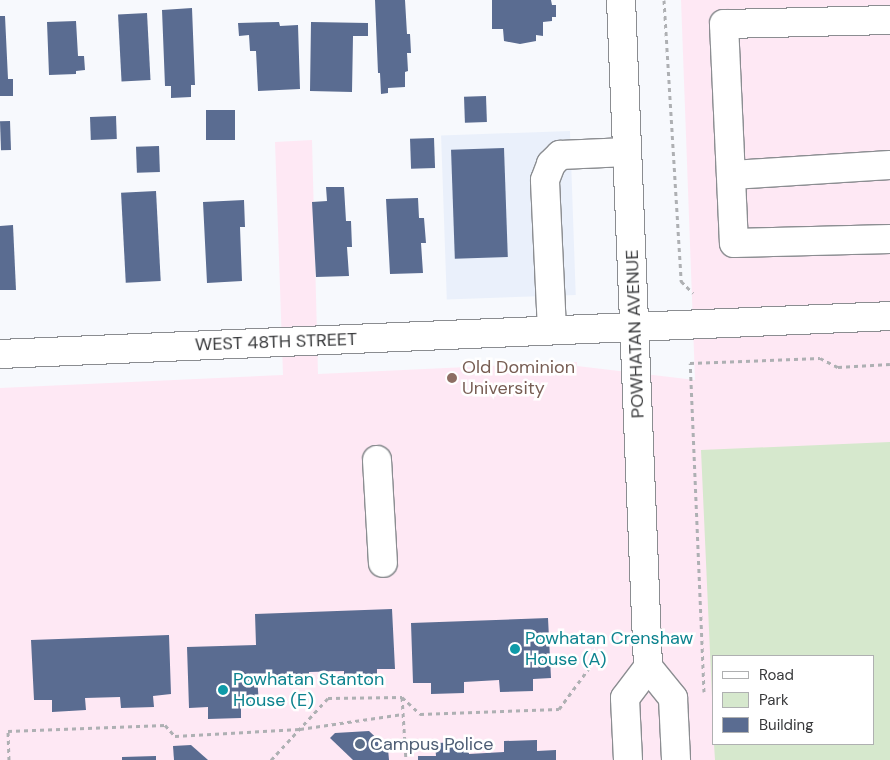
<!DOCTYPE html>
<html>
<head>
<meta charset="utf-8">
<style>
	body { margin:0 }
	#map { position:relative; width:890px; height:760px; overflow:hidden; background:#f7f9fd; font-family:"DM Sans",sans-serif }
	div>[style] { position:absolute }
	.built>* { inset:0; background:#eaf0fb; transform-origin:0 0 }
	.education>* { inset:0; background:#fee8f4 }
	.green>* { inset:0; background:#d6e8cd }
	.building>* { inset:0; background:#5a6c91; transform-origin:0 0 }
	.path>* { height:3px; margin-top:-1.5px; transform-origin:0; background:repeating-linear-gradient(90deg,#aeb0b3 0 4px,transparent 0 8px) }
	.roads { filter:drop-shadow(1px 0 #8b8d91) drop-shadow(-1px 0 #8b8d91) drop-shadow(0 1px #8b8d91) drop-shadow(0 -1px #8b8d91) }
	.minor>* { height:28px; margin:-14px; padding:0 14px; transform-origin:14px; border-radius:14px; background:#fff }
	.dots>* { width:14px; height:14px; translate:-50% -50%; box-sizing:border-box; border:2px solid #fff; border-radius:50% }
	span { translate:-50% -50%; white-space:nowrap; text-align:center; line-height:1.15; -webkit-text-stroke:5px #fff; paint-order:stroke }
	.street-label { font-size:18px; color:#38393b }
	.education-label { font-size:18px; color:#785e54 }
	.left { translate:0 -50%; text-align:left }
	.culture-label { font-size:18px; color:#0d838f }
	.service-label { font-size:18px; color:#4e5e75 }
	.legend { position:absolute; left:712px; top:655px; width:162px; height:90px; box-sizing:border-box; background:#fff; border:1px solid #afb0b1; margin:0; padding:6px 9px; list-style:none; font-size:15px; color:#38393b }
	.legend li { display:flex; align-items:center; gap:10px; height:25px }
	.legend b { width:25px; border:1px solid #afb0b1 }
</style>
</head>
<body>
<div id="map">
	<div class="built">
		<i style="left:570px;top:131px;width:164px;height:129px;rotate:88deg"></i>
	</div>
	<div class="education">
		<i style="clip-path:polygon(evenodd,681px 0,890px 0,890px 760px,0 760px,0 388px,283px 375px,275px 142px,312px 140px,318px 374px,577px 362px,577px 366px,695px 380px,681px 0,714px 656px,874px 656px,874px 744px,714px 744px,714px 656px)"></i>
	</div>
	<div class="green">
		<i style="clip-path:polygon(890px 442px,890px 760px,715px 760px,714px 744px,874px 744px,874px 656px,714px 656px,714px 742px,701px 450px)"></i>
	</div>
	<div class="building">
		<i style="clip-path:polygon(375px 0,405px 0,407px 34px,410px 34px,411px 53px,407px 53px,408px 71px,405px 72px,405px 87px,388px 88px,388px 93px,381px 94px,380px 73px,378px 73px)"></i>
		<i style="clip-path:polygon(492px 0,551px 0,552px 5px,556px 5px,556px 17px,552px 17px,552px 21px,543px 22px,543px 36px,536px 35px,536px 41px,520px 44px,504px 41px,503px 29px,492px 29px)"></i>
		<i style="clip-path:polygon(192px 8px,195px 85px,191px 85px,191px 97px,171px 98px,171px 86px,165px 86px,162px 10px)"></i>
		<i style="left:147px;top:13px;width:67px;height:29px;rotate:87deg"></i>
		<i style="clip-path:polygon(0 16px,5px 16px,8px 79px,13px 79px,13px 96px,0 96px)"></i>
		<i style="clip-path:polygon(76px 21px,78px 56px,84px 56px,85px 70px,76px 71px,76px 74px,49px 75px,47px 22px)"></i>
		<i style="clip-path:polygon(279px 22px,280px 26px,298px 25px,300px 89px,258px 91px,256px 51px,250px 51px,249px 35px,239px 36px,238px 23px)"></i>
		<i style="clip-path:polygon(311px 22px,368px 23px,368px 36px,353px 36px,352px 92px,310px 91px)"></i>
		<i style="left:486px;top:96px;width:26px;height:22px;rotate:88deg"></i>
		<i style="left:206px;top:110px;width:29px;height:30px"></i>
		<i style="left:116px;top:116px;width:23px;height:26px;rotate:88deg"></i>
		<i style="left:10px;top:121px;width:29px;height:10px;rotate:88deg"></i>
		<i style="left:434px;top:138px;width:30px;height:24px;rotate:88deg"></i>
		<i style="left:159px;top:146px;width:26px;height:23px;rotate:88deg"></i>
		<i style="left:504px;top:148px;width:109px;height:53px;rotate:88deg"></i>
		<i style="clip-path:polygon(326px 187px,344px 187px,346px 221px,351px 221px,352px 247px,347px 247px,349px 276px,316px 277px,312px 202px,327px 201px)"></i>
		<i style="left:156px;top:191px;width:90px;height:35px;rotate:87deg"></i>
		<i style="clip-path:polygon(418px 198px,419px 218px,424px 218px,426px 243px,421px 243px,423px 273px,390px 274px,386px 199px)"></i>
		<i style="clip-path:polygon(244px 200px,245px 227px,240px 227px,242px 281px,207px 283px,203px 202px)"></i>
		<i style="clip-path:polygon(13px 225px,16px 290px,0 290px,0 226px)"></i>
		<i style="clip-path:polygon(392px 609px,395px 669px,377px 669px,377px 682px,344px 683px,344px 671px,309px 672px,309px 684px,276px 685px,275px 674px,257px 675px,259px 705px,241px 706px,241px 718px,208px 719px,208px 707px,189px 708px,187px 647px,256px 645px,255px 614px)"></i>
		<i style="clip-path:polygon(548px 618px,551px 678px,533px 679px,533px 691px,500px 692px,499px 680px,464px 682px,464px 693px,431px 694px,431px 683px,413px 683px,411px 623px)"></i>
		<i style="clip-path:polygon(169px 635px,171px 694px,153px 696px,154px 707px,121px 708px,120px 697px,85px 698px,86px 710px,52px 712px,52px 700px,34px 700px,31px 640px)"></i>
		<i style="clip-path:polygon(369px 731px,388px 749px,389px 760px,353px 760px,330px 738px,335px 733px)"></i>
		<i style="clip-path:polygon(537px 740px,537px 751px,556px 750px,556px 760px,418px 760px,418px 756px,436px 756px,435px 743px,468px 742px,469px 754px,504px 752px,504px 741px)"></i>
		<i style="clip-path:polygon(191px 745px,208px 760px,174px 760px,173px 746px)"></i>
		<i style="clip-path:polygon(156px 756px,156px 760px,122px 760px,122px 757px)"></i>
	</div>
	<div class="path">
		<i style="left:664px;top:0;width:282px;rotate:86.5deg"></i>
		<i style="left:681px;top:281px;width:17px;rotate:45deg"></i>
		<i style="left:704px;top:692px;width:329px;rotate:-92.4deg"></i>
		<i style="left:690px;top:363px;width:130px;rotate:-2.2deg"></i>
		<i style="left:820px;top:358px;width:20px;rotate:27deg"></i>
		<i style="left:838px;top:367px;width:52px;rotate:-3.3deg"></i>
		<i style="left:402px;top:697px;width:63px;rotate:86.4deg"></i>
		<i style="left:9px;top:760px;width:29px;rotate:-92deg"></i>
		<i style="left:8px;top:731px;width:157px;rotate:-2.2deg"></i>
		<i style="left:165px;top:725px;width:15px;rotate:48deg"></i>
		<i style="left:175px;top:736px;width:125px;rotate:-3.2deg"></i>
		<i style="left:300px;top:729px;width:104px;rotate:-8.3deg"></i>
		<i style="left:271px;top:760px;width:84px;rotate:-47.4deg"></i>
		<i style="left:328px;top:698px;width:74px;rotate:-0.8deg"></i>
		<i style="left:402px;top:697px;width:25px;rotate:43deg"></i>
		<i style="left:420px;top:714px;width:139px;rotate:-2.1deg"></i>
		<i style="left:559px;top:709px;width:56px;rotate:-53.7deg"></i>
	</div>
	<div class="roads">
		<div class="minor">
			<i style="left:621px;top:0;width:668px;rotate:87.68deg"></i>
			<i style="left:648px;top:667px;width:40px;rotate:51deg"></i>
			<i style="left:673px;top:698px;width:62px;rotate:87.2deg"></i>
			<i style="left:890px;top:20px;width:166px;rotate:178.6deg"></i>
			<i style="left:724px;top:24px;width:219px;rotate:87.4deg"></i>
			<i style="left:734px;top:243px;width:156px;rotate:-1.5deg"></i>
			<i style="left:732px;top:175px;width:158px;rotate:-3.6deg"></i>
			<i style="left:552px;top:330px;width:150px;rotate:-92.7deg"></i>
			<i style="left:545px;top:180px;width:17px;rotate:-69deg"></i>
			<i style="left:551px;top:164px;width:13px;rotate:-45deg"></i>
			<i style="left:560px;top:155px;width:67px;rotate:-2.6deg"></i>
			<i style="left:0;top:354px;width:891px;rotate:-2.44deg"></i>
			<i style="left:377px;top:460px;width:103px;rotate:86.7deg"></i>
			<i style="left:628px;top:760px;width:62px;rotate:-92.8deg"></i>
			<i style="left:625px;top:698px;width:39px;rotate:-53deg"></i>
		</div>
	</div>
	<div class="dots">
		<i style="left:452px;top:378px;background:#8d6e63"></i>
		<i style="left:515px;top:649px;background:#0f9aa8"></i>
		<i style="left:223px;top:690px;background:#0f9aa8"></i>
		<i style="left:360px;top:744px;background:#5c6f8a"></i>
	</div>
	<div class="street-label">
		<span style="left:635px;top:334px;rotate:-92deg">POWHATAN AVENUE</span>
		<span style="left:276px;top:342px;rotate:-2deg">WEST 48TH STREET</span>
	</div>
	<div class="education-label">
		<span class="left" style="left:462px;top:378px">Old Dominion<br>University</span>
	</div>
	<div class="culture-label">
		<span class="left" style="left:525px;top:649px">Powhatan Crenshaw<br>House (A)</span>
		<span class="left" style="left:233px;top:690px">Powhatan Stanton<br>House (E)</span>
	</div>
	<div class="service-label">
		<span class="left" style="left:370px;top:744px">Campus Police</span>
	</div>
	<ul class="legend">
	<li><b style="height:6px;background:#fff"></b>Road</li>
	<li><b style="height:14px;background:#d6e8cd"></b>Park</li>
	<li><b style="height:14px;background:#5a6c91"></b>Building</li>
	</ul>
</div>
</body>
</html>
